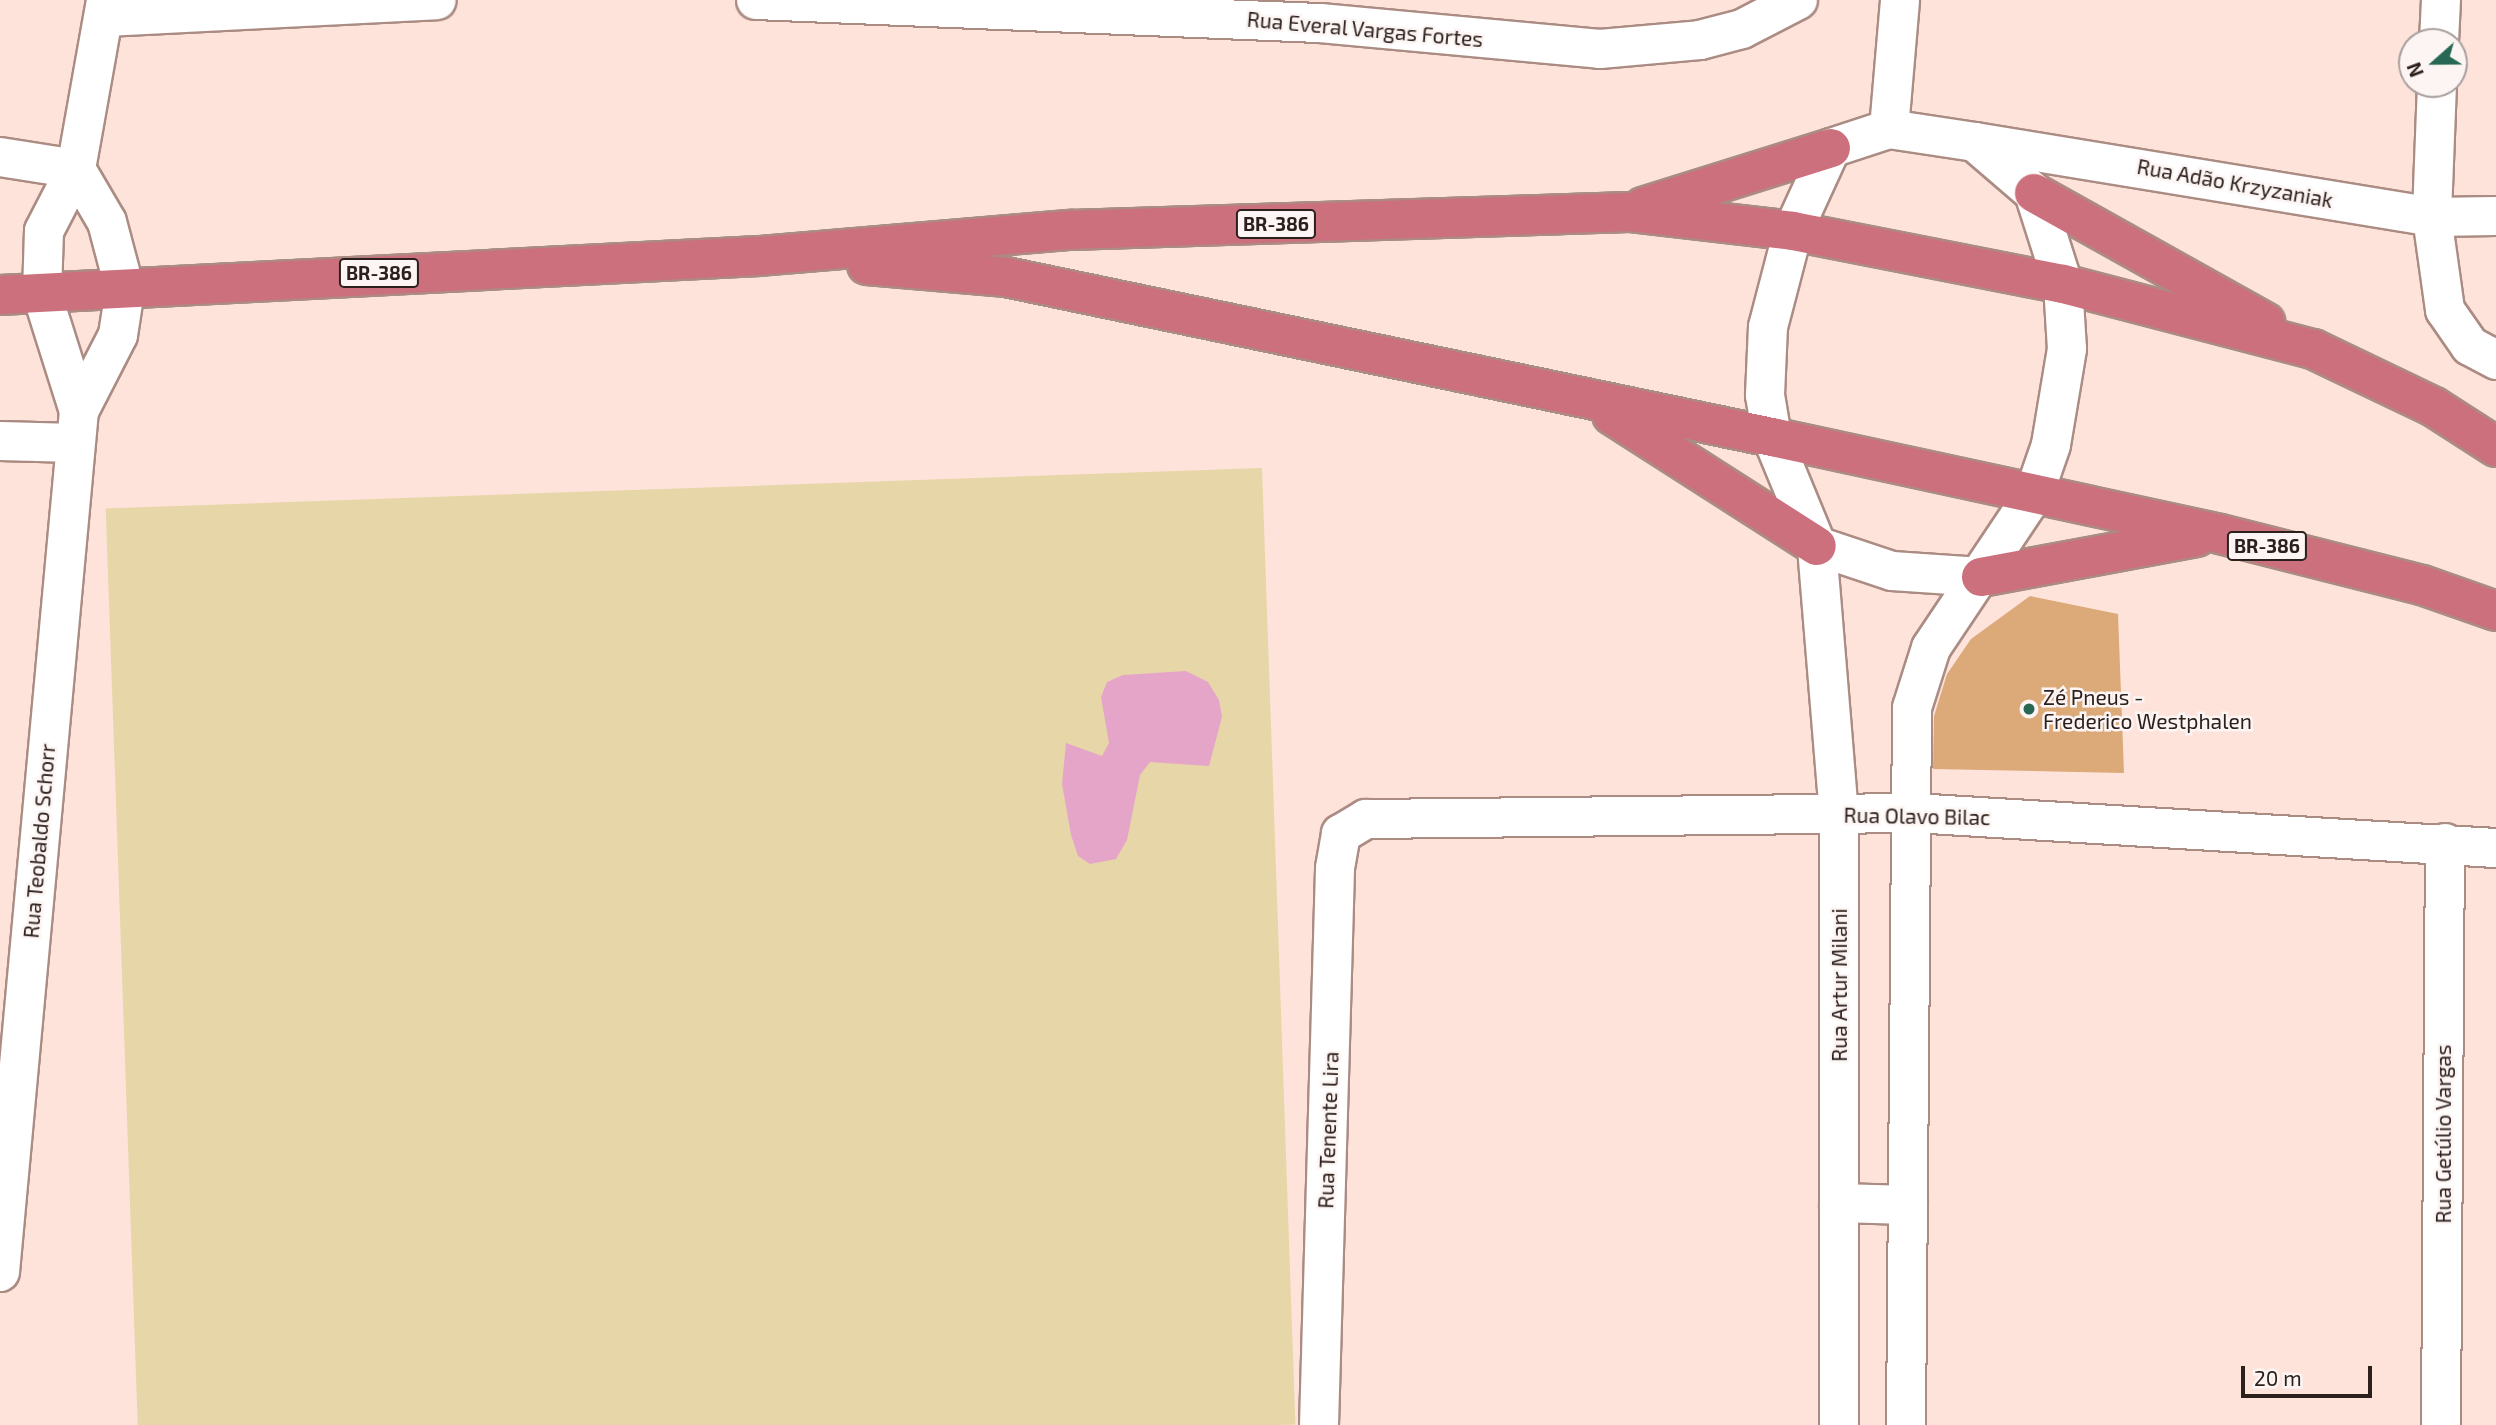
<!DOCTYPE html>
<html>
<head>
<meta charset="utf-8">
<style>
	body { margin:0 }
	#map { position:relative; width:2496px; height:1425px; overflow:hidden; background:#fee3db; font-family:"Exo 2",sans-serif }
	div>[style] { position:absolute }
	.green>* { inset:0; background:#e7d6a8; transform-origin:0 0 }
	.water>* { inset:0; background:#e5a5c9 }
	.building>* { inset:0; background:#dca979 }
	.roads { filter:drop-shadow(2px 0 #ab8c83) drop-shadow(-2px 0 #ab8c83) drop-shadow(0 2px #ab8c83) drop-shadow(0 -2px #ab8c83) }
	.street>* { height:38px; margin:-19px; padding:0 19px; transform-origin:19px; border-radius:19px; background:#fff }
	.secondary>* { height:38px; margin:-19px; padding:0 19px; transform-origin:19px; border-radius:19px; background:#fff }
	.highway>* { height:38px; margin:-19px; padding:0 19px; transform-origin:19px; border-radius:19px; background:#cc707e }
	.dots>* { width:19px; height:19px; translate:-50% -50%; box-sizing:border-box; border:4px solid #fcf5f3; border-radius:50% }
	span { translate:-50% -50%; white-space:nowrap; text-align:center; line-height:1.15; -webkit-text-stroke:5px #fcf5f3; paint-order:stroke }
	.shield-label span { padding:2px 5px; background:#fcf5f3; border:2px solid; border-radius:5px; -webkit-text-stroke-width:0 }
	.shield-label { font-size:19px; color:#2c201c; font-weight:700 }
	.street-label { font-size:21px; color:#2c201c }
	.poi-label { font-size:21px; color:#2c201c }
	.left { translate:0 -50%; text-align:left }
	.north { position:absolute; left:2398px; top:28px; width:70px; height:70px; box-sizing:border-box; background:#fcf5f3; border:2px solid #a9a09d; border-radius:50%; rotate:249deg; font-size:19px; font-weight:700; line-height:28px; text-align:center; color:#2c201c }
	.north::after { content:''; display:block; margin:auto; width:24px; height:32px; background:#276754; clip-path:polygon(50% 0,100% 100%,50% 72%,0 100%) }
	.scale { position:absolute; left:2241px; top:1366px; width:131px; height:32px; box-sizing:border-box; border:4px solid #2c201c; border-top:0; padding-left:9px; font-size:21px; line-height:24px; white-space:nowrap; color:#2c201c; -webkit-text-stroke:5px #fcf5f3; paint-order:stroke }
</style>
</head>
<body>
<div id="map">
	<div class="green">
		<i style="left:1262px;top:468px;width:957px;height:1157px;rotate:88deg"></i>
	</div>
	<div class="water">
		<i style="clip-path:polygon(1186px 671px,1208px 682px,1219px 700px,1222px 717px,1209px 766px,1150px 762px,1140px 775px,1127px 840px,1116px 859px,1090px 864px,1078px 856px,1071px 835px,1062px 784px,1066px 743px,1102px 756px,1109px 743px,1101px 697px,1107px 682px,1123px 675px)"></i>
	</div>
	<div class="building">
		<i style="clip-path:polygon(2030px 596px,2118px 614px,2124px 773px,1933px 769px,1934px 716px,1947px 674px,1971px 639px)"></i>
	</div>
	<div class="roads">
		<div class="street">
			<i style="left:756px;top:0;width:564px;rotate:2.34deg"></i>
			<i style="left:1320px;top:23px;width:281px;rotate:5.3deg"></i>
			<i style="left:1600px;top:49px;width:100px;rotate:-5.1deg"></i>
			<i style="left:1700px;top:40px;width:43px;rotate:-14.7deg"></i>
			<i style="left:1742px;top:29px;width:63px;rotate:-27.4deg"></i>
			<i style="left:105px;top:17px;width:332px;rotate:-2.9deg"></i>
			<i style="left:2439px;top:42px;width:42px;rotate:-87.3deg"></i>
			<i style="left:2437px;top:84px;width:133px;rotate:92.2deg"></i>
			<i style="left:2432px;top:217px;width:94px;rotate:82deg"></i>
			<i style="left:2445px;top:310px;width:44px;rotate:55.2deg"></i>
			<i style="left:2470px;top:346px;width:30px;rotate:28deg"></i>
			<i style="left:1889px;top:129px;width:129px;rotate:-85.1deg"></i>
			<i style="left:1975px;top:142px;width:463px;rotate:9.3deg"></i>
			<i style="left:2432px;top:217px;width:64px;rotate:-0.9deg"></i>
			<i style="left:0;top:157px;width:77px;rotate:9deg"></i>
			<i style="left:76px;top:169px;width:61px;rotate:59.7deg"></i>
			<i style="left:107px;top:222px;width:70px;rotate:75.2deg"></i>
			<i style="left:42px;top:294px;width:63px;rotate:-88.2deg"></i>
			<i style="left:44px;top:231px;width:70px;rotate:-62.7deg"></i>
			<i style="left:76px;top:169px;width:172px;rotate:-79.9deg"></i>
			<i style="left:0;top:441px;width:75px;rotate:1.5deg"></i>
			<i style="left:1319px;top:1425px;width:557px;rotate:-88.35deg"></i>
			<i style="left:1335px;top:868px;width:35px;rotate:-80deg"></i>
			<i style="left:1341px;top:834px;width:29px;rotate:-31deg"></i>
			<i style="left:1366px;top:819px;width:547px;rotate:-0.63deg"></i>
			<i style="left:1913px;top:813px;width:584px;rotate:3.44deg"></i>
			<i style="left:2441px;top:1425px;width:582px;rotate:-89.61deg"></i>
		</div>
		<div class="secondary">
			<i style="left:42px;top:294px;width:123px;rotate:72.5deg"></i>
			<i style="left:1817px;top:546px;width:79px;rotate:18.4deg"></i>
			<i style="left:1892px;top:571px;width:89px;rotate:3.9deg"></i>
			<i style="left:1839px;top:1203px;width:69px;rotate:1.7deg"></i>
			<i style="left:0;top:1272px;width:865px;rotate:-84.76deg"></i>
			<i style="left:79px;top:411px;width:85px;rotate:-62.8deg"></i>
			<i style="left:118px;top:335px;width:46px;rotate:-81.2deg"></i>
			<i style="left:1839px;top:1425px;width:610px;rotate:-90deg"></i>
			<i style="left:1839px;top:815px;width:270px;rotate:-94.7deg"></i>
			<i style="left:1817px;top:546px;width:118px;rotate:-112.4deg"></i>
			<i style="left:1772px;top:437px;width:43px;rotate:-99.5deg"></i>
			<i style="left:1765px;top:395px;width:68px;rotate:-87.5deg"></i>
			<i style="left:1768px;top:327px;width:99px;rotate:-75.4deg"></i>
			<i style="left:1793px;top:231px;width:91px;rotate:-65.4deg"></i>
			<i style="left:1831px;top:148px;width:61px;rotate:-18.1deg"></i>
			<i style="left:1889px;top:129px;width:87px;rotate:8.6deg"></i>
			<i style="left:1975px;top:142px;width:78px;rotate:40.8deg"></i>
			<i style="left:2034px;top:193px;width:96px;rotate:72.3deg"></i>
			<i style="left:2063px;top:284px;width:65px;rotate:86.5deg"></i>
			<i style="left:2067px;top:349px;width:97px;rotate:99.5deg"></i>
			<i style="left:2051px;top:445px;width:52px;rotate:109.1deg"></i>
			<i style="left:2034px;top:494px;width:185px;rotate:123.8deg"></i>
			<i style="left:1931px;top:648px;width:63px;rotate:107.6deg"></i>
			<i style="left:1912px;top:708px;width:717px;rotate:90.48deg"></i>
		</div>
		<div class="highway">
			<i style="left:2034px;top:193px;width:265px;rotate:29.2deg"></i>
			<i style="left:1643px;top:207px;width:197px;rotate:-17.4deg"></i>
			<i style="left:867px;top:265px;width:140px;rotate:4.9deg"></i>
			<i style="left:1006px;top:277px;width:783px;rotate:11.8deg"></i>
			<i style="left:1772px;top:437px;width:458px;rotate:12.2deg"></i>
			<i style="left:2220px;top:534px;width:208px;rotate:14.2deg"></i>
			<i style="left:2422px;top:585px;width:78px;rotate:19.4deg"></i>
			<i style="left:0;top:295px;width:760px;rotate:-2.94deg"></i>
			<i style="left:759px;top:256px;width:312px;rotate:-4.8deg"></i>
			<i style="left:1070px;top:230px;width:559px;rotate:-1.84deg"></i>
			<i style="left:1629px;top:212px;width:165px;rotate:6.6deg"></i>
			<i style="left:1793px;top:231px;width:275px;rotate:11.1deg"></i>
			<i style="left:2063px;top:284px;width:258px;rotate:14.6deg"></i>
			<i style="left:2313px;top:349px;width:134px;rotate:25.6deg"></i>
			<i style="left:2434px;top:407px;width:74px;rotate:32.8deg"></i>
			<i style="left:1612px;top:415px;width:243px;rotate:32.6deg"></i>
			<i style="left:1981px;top:577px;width:219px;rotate:-10.5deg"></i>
		</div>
	</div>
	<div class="dots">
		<i style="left:2029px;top:709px;background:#276754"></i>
	</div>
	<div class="shield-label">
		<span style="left:1276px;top:224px">BR-386</span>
		<span style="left:379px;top:273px">BR-386</span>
		<span style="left:2267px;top:546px">BR-386</span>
	</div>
	<div class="street-label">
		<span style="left:1365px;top:29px;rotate:5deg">Rua Everal Vargas Fortes</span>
		<span style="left:2235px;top:183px;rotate:10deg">Rua Adão Krzyzaniak</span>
		<span style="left:1917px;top:816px;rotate:1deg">Rua Olavo Bilac</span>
		<span style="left:39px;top:841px;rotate:-85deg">Rua Teobaldo Schorr</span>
		<span style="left:1839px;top:985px;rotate:-90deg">Rua Artur Milani</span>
		<span style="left:1328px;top:1130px;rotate:-88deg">Rua Tenente Lira</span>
		<span style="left:2443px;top:1134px;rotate:-90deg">Rua Getúlio Vargas</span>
	</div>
	<div class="poi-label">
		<span class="left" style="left:2043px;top:709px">Zé Pneus -<br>Frederico Westphalen</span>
	</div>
	<div class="north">N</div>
	<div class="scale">20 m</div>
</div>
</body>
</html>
